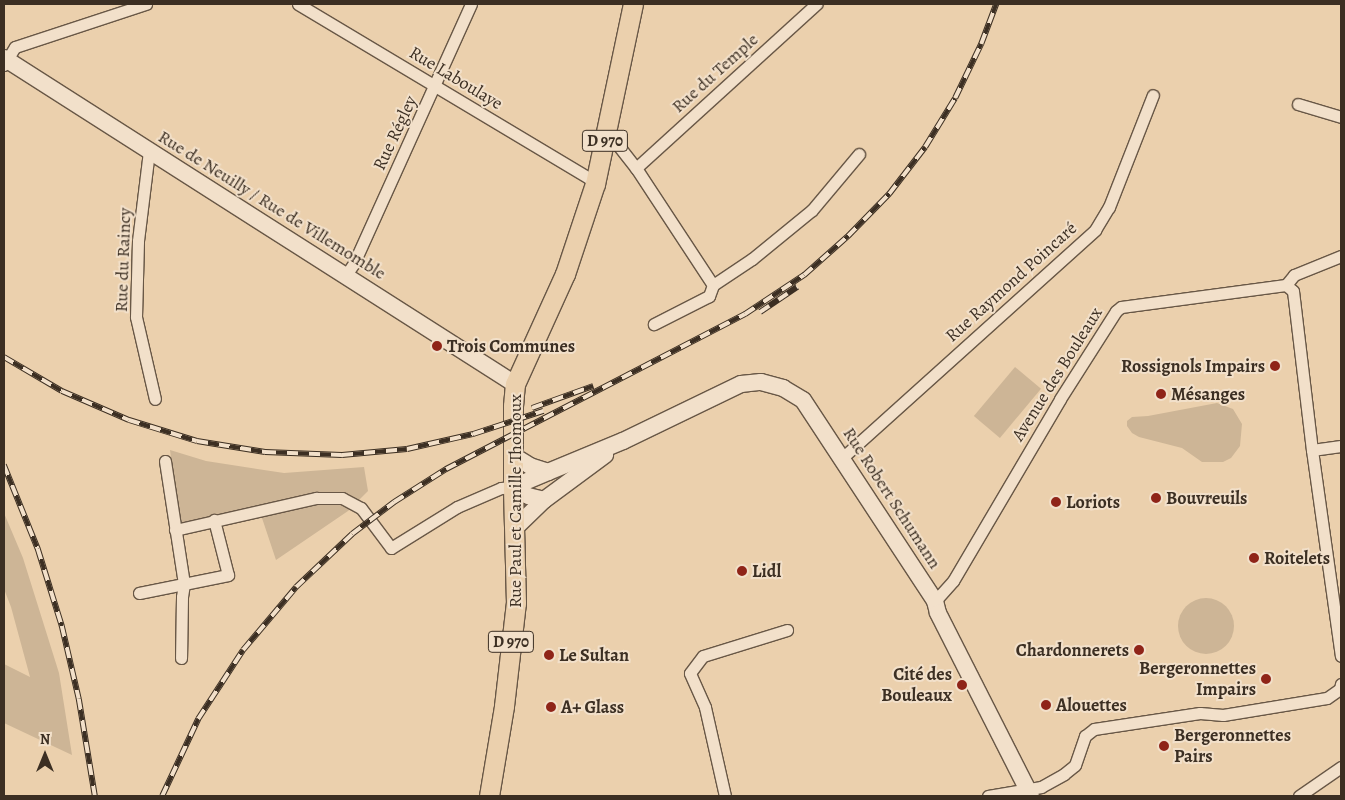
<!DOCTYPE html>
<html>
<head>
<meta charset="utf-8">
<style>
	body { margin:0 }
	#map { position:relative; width:1345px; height:800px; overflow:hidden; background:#ebd0ad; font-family:Alegreya,serif }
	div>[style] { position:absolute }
	.green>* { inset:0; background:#cdb596; transform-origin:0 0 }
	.round { border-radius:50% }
	.roads { filter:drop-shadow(1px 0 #685746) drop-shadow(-1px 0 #685746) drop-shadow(0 1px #685746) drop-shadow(0 -1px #685746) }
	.street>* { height:11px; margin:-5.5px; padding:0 5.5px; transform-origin:5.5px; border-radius:5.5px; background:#f2e0ca }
	.secondary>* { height:16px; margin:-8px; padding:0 8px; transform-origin:8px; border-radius:8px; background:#f2e0ca }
	.primary>* { height:19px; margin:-9.5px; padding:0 9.5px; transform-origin:9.5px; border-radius:9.5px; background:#ebd0ad }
	.rail>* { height:5.5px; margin-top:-2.75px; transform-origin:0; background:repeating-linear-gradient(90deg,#f2e0ca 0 11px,#3c2f23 0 22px); box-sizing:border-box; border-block:1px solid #3c2f23 }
	.dots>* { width:14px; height:14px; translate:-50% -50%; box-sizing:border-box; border:2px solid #f2e0ca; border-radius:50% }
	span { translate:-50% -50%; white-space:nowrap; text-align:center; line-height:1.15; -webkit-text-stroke:4px #f2e0ca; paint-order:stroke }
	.shield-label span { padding:1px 4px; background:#f2e0ca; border:1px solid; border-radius:4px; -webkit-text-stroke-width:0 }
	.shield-label { font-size:16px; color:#3c2f23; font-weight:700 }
	.street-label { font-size:18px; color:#3c2f23 }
	.poi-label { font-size:18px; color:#3c2f23; font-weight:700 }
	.left { translate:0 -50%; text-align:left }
	.right { translate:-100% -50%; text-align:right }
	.frame { position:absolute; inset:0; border:5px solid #3c2f23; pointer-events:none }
	.north { position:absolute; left:20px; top:730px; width:50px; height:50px; -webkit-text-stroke:4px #f2e0ca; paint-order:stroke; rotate:0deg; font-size:14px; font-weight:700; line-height:20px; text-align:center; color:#3c2f23 }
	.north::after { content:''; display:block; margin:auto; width:18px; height:22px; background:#3c2f23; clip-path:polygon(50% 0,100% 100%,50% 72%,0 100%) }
</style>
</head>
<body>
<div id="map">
	<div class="green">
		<i style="left:1015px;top:367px;width:34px;height:64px;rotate:40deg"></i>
		<i style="clip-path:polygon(1217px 403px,1233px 409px,1242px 424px,1240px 446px,1231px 458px,1223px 462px,1202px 462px,1182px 448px,1139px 437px,1132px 433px,1127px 426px,1127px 421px,1132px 417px,1148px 416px)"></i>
		<i style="clip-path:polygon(170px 450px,206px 461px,284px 473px,364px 467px,368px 491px,348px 511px,276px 560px,258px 506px,180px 525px)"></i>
		<i style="clip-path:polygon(4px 513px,23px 558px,59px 673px,72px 755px,4px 723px,4px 664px,30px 677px,11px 607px,4px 589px)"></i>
		<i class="round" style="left:1178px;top:598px;width:56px;height:56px"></i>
	</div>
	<div class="roads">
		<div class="street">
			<i style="left:298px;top:4px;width:339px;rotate:30.9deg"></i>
			<i style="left:589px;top:178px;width:8px;rotate:45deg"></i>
			<i style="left:4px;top:65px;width:21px;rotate:-59deg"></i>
			<i style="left:15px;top:47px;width:138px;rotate:-18.2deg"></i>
			<i style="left:1298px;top:104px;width:45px;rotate:16.8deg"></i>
			<i style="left:606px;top:135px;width:9px;rotate:32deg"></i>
			<i style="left:614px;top:140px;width:36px;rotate:52deg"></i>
			<i style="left:636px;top:168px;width:140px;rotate:56.7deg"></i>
			<i style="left:713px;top:285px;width:12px;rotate:110deg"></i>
			<i style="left:709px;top:296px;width:62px;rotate:153deg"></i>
			<i style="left:149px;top:151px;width:91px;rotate:97deg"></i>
			<i style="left:138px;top:241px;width:76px;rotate:91.5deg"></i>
			<i style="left:136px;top:317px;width:84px;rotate:77deg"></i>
			<i style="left:636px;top:168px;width:244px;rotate:-42.3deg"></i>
			<i style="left:346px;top:275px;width:14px;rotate:-56deg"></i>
			<i style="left:354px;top:263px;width:284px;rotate:-65.7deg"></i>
			<i style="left:713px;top:285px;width:47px;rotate:-33.7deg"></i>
			<i style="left:752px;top:259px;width:77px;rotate:-39.2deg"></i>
			<i style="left:812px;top:210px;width:73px;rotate:-50deg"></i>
			<i style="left:1286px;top:285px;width:9px;rotate:41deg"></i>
			<i style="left:1293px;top:291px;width:160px;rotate:83.2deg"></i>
			<i style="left:1312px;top:450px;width:208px;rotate:82deg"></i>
			<i style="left:1312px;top:450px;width:29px;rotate:-8deg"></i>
			<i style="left:842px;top:458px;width:341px;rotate:-42deg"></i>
			<i style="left:1095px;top:230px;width:27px;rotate:-59deg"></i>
			<i style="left:1109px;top:207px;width:120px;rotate:-68.6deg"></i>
			<i style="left:165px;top:461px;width:124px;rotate:81.2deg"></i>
			<i style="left:184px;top:584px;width:13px;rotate:99deg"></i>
			<i style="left:182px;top:597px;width:61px;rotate:90.9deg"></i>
			<i style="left:175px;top:530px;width:145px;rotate:-12.8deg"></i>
			<i style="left:316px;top:498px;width:26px"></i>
			<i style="left:342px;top:498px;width:21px;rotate:28deg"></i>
			<i style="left:361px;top:508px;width:50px;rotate:53.1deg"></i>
			<i style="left:391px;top:548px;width:78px;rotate:-31.8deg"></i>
			<i style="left:457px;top:507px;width:48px;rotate:-23.4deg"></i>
			<i style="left:501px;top:488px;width:12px;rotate:-5deg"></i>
			<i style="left:139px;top:593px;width:91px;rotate:-11.4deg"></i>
			<i style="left:228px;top:575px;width:57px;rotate:-104.3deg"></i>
			<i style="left:935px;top:601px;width:27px;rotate:-48deg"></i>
			<i style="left:953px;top:581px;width:211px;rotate:-59.5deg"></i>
			<i style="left:1060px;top:399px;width:104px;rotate:-57.5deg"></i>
			<i style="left:1116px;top:311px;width:6px;rotate:-39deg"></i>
			<i style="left:1121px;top:307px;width:166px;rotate:-7.6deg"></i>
			<i style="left:1286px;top:285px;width:13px;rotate:-51deg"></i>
			<i style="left:1294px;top:275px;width:51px;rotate:-22deg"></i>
			<i style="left:725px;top:796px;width:91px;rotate:-102.7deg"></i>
			<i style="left:705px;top:707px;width:37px;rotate:-114deg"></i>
			<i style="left:690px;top:673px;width:21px;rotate:-53deg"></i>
			<i style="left:703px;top:656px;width:88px;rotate:-17.2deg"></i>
			<i style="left:988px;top:796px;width:54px;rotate:-9.6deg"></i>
			<i style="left:1041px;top:787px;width:26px;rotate:-29deg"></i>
			<i style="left:1064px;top:774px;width:14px;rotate:-39deg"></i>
			<i style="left:1075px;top:765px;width:31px;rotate:-71deg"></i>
			<i style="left:1085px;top:736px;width:11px;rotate:-38deg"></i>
			<i style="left:1094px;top:729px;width:107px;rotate:-8.6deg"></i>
			<i style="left:1200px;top:713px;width:23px;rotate:5deg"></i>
			<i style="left:1223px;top:715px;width:105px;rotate:-9.3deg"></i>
			<i style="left:1327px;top:698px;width:16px;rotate:-35deg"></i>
			<i style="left:1340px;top:689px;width:5px;rotate:-79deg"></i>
			<i style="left:1299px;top:796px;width:51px;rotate:-34.6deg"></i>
		</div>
		<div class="secondary">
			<i style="left:4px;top:58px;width:606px;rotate:32.54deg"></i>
			<i style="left:514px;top:456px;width:19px;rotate:32deg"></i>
			<i style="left:530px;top:466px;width:19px;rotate:18deg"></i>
			<i style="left:548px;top:472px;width:81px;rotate:-22.5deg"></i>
			<i style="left:623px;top:441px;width:131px;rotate:-25.8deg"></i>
			<i style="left:741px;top:384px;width:20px;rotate:-6deg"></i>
			<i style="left:761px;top:382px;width:23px;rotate:15deg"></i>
			<i style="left:783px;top:388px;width:23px;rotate:31deg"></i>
			<i style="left:803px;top:400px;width:240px;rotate:56.7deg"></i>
			<i style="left:935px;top:601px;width:12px;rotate:76deg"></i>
			<i style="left:938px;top:613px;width:205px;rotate:63.1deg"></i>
			<i style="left:513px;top:487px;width:17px;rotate:31deg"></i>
			<i style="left:528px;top:496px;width:16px;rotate:14deg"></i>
			<i style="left:544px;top:500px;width:76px;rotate:-36.4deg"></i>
			<i style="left:513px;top:487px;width:38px;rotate:-23deg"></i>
			<i style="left:514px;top:529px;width:42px;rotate:-44deg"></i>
		</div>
		<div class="primary">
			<i style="left:489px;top:796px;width:91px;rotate:-80.5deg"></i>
			<i style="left:504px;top:706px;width:104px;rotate:-83.4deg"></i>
			<i style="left:516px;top:603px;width:116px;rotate:-91.5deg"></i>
			<i style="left:513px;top:487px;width:81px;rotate:-90deg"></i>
			<i style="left:513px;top:406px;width:22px;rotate:-85deg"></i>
			<i style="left:515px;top:384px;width:121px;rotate:-65.6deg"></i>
			<i style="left:565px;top:274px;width:95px;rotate:-71.6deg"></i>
			<i style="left:595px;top:184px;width:184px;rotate:-78.1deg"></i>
		</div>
	</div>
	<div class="rail">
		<i style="left:760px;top:312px;width:45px;rotate:-34deg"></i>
		<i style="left:4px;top:357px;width:67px;rotate:30.4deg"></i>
		<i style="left:62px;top:391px;width:73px;rotate:23.4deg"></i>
		<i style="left:129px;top:420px;width:71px;rotate:17.2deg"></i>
		<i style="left:197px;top:441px;width:69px;rotate:9.2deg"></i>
		<i style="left:265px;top:452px;width:77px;rotate:2.2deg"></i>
		<i style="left:342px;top:455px;width:65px;rotate:-5.3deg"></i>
		<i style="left:407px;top:449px;width:68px;rotate:-12.8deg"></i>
		<i style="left:473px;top:434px;width:74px;rotate:-18.2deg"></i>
		<i style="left:532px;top:408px;width:65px;rotate:-19.8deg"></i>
		<i style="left:4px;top:465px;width:91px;rotate:68deg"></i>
		<i style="left:38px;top:549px;width:81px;rotate:72.7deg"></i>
		<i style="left:62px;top:626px;width:75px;rotate:76.9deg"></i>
		<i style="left:79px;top:699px;width:98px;rotate:80.6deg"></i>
		<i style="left:162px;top:796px;width:85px;rotate:-64.9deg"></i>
		<i style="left:198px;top:719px;width:82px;rotate:-56.9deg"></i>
		<i style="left:243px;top:650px;width:82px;rotate:-49.9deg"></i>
		<i style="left:296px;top:587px;width:77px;rotate:-43.4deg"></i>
		<i style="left:352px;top:534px;width:53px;rotate:-37.3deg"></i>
		<i style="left:394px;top:502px;width:62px;rotate:-32.4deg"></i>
		<i style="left:446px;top:469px;width:337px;rotate:-27.4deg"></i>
		<i style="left:745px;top:314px;width:71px;rotate:-33.5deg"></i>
		<i style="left:804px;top:275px;width:59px;rotate:-41.6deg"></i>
		<i style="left:848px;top:236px;width:59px;rotate:-45.7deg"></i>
		<i style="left:889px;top:194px;width:59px;rotate:-52.5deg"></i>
		<i style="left:925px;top:147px;width:57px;rotate:-58.5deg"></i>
		<i style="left:955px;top:98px;width:60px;rotate:-64.3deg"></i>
		<i style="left:981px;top:44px;width:43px;rotate:-69.4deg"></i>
	</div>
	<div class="dots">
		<i style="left:437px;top:346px;background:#8f2418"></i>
		<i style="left:1275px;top:366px;background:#8f2418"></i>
		<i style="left:1161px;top:394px;background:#8f2418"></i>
		<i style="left:1156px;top:498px;background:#8f2418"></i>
		<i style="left:1056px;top:502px;background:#8f2418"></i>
		<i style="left:1254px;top:558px;background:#8f2418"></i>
		<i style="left:742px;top:571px;background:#8f2418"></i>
		<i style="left:1139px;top:650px;background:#8f2418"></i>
		<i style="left:549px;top:655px;background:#8f2418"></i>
		<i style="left:1266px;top:679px;background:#8f2418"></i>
		<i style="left:962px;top:685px;background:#8f2418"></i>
		<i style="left:1046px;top:705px;background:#8f2418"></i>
		<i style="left:551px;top:707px;background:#8f2418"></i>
		<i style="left:1164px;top:746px;background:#8f2418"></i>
	</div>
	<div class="shield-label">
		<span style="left:605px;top:141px">D 970</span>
		<span style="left:511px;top:642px">D 970</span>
	</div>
	<div class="street-label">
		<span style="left:715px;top:73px;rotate:-42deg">Rue du Temple</span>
		<span style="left:456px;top:78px;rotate:31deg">Rue Laboulaye</span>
		<span style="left:395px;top:133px;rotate:-65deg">Rue Régley</span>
		<span style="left:272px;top:205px;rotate:32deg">Rue de Neuilly / Rue de Villemomble</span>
		<span style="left:123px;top:260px;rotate:-88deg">Rue du Raincy</span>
		<span style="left:1011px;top:282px;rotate:-42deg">Rue Raymond Poincaré</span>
		<span style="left:1057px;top:374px;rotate:-58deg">Avenue des Bouleaux</span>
		<span style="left:892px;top:498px;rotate:57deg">Rue Robert Schumann</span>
		<span style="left:515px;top:501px;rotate:-90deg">Rue Paul et Camille Thomoux</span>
	</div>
	<div class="poi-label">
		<span class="left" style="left:447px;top:346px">Trois Communes</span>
		<span class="right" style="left:1265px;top:366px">Rossignols Impairs</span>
		<span class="left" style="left:1171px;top:394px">Mésanges</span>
		<span class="left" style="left:1166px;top:498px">Bouvreuils</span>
		<span class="left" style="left:1066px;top:502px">Loriots</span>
		<span class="left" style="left:1264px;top:558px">Roitelets</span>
		<span class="left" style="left:752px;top:571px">Lidl</span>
		<span class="right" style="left:1129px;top:650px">Chardonnerets</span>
		<span class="left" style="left:559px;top:655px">Le Sultan</span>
		<span class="right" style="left:1256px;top:679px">Bergeronnettes<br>Impairs</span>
		<span class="right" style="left:952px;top:685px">Cité des<br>Bouleaux</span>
		<span class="left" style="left:1056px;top:705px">Alouettes</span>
		<span class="left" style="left:561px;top:707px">A+ Glass</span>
		<span class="left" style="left:1174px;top:746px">Bergeronnettes<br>Pairs</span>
	</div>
	<div class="frame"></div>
	<div class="north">N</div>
</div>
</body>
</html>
